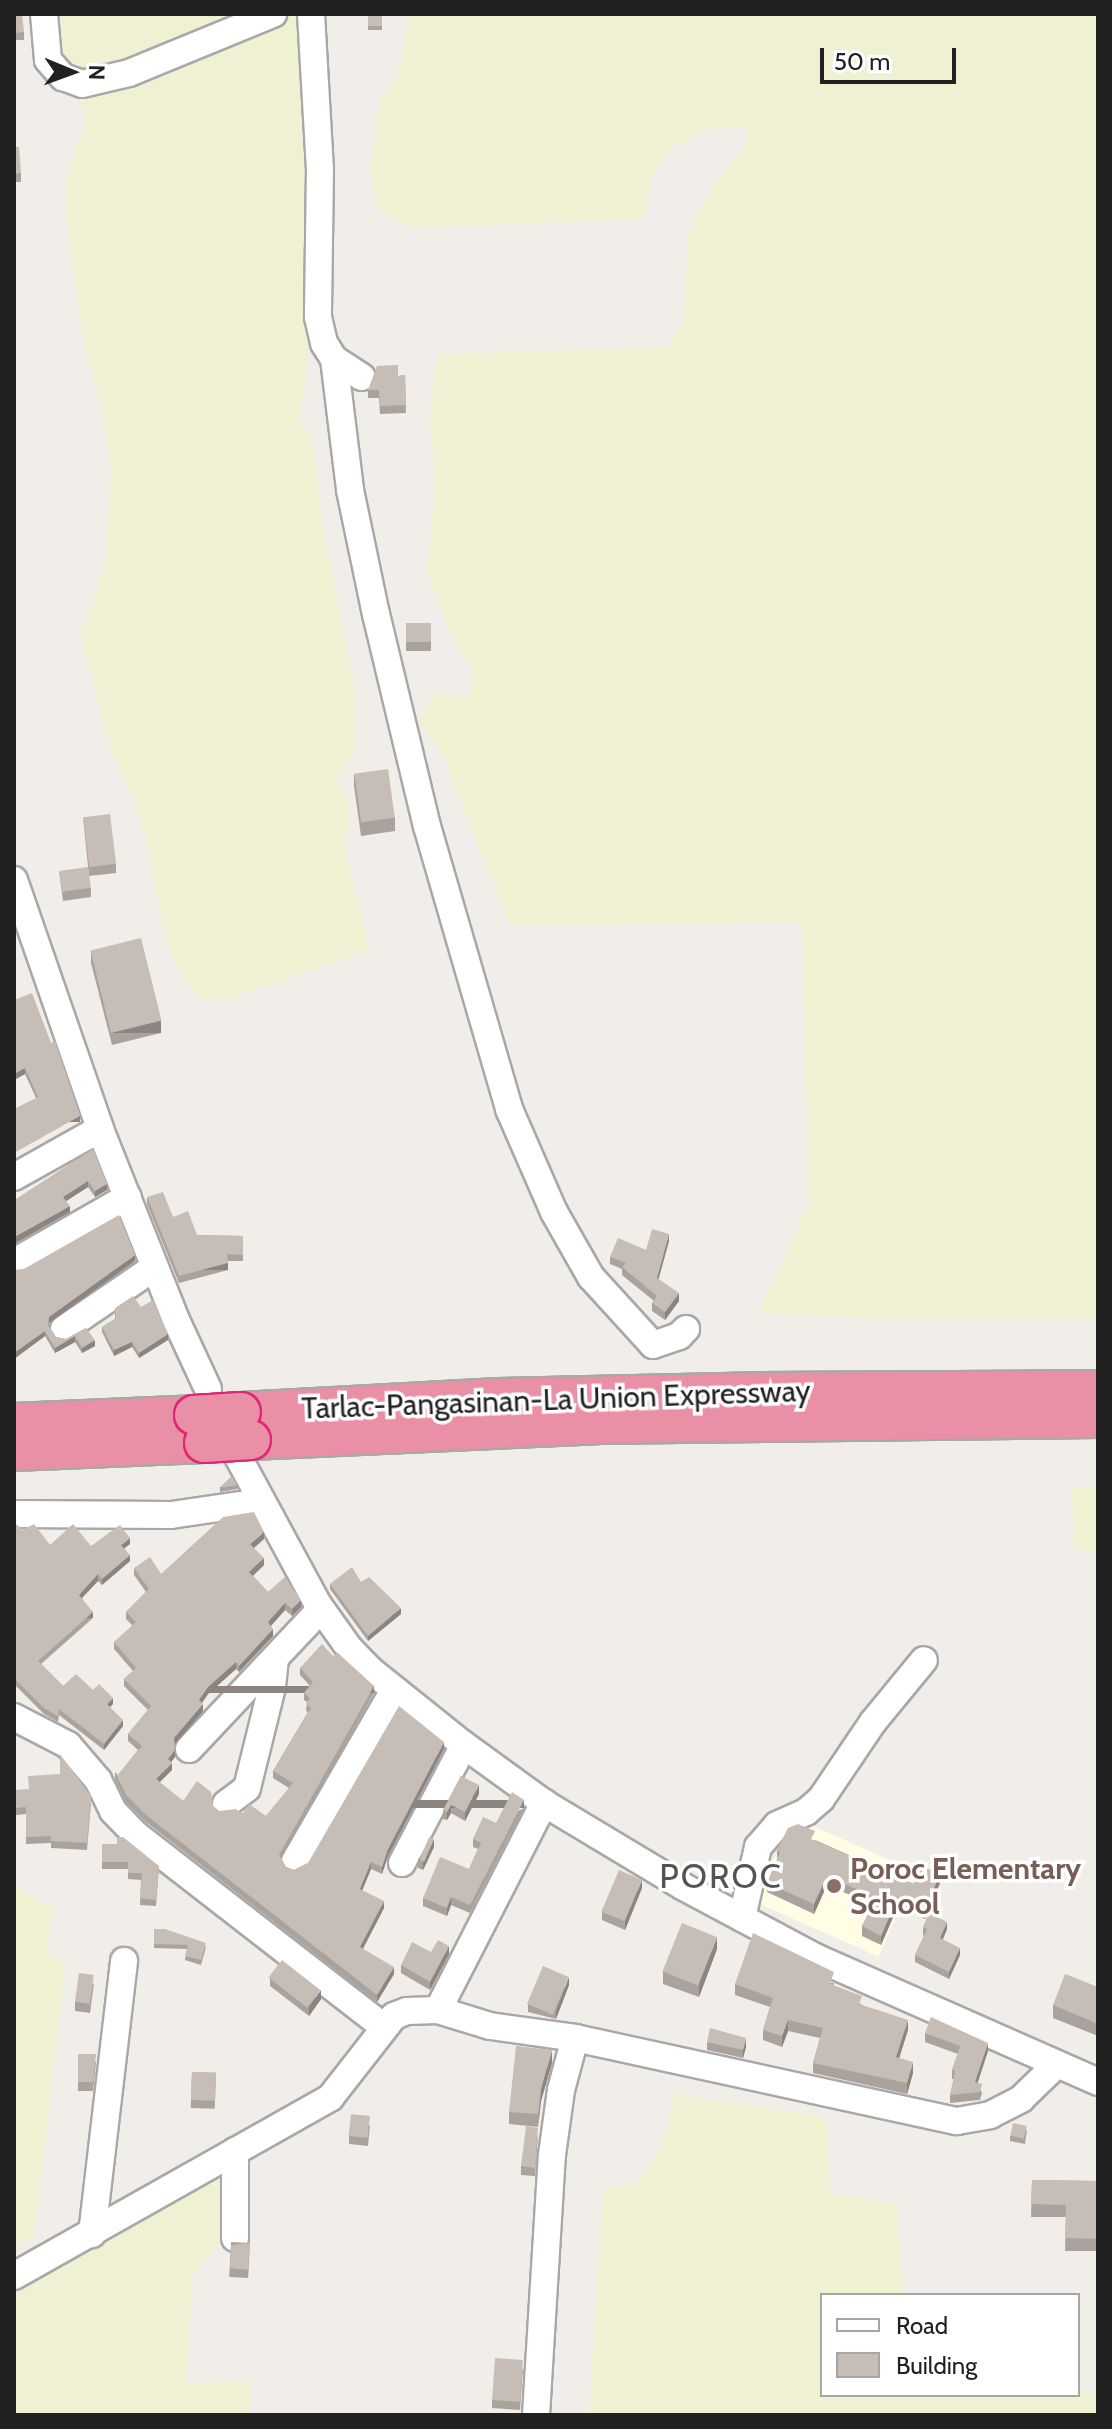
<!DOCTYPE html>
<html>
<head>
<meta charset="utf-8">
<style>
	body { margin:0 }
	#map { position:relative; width:1112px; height:2429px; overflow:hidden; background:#f1ede8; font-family:Cabin,sans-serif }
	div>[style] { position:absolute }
	.education>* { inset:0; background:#fffde3; transform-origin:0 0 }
	.farmland>* { inset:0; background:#f0f0d3 }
	.roads { filter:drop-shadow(2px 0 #a8a8a8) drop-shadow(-2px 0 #a8a8a8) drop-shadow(0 2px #a8a8a8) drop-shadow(0 -2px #a8a8a8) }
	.minor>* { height:26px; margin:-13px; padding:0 13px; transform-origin:13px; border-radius:13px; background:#fff }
	.highway>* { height:38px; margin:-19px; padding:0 19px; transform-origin:19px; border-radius:19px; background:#e990a7 }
	.bridges { filter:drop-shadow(2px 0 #de2774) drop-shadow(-2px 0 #de2774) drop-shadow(0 2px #de2774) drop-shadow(0 -2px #de2774) }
	.highway-bridge>* { height:38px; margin:-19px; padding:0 19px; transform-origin:19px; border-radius:19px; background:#e990a7 }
	.wall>* { inset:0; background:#aaa39d; transform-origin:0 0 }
	.shaded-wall>* { inset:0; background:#8b8480; transform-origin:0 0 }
	.building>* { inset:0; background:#c6bdb7; transform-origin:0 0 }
	.dots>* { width:22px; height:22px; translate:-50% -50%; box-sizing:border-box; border:4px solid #fff; border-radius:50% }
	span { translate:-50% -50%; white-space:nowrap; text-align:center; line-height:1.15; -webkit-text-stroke:7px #fff; paint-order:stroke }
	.street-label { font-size:30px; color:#212121 }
	.education-label { font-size:30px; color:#785e54; font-weight:700 }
	.left { translate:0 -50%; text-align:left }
	.quarter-label { font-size:34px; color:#545454; letter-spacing:2px }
	.frame { position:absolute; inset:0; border:16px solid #212121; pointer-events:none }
	.legend { position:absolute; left:820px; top:2293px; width:260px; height:104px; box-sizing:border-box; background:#fff; border:2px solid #a6a6a6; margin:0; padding:10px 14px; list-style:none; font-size:24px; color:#212121 }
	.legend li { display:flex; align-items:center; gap:16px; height:40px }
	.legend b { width:40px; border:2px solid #a6a6a6 }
	.north { position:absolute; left:32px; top:32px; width:80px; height:80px; -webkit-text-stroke:6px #fff; paint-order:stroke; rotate:91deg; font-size:22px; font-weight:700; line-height:32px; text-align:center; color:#212121 }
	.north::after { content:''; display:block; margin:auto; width:28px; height:36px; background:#212121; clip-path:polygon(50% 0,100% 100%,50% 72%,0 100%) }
	.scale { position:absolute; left:820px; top:48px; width:136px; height:36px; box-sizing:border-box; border:4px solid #212121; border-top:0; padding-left:10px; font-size:24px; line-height:28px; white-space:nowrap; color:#212121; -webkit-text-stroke:6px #fff; paint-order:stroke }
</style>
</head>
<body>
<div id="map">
	<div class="education">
		<i style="left:793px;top:1817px;width:135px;height:93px;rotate:24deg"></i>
	</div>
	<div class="farmland">
		<i style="clip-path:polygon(61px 14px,297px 14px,306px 199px,308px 363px,299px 421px,312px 435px,324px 529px,356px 696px,356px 749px,337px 779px,349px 805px,349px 828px,344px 845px,370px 950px,229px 999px,201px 998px,181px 975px,163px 930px,149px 849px,133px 798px,112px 752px,80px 636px,105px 565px,111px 474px,105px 421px,82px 336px,65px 206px,67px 174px,87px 121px,58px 56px)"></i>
		<i style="clip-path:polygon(408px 14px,1098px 14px,1098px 1319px,921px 1320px,759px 1314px,809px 1202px,802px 922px,510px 926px,442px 753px,420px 722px,433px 692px,467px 699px,475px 673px,454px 641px,426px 570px,435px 499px,430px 410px,438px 354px,667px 347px,683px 322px,688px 235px,711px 187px,743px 149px,748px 126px,710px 129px,671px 148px,653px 172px,643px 219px,413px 228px,379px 211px,370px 173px,380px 101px,399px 72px)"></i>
		<i style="clip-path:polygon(1072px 1487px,1098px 1487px,1098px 1553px,1074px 1548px)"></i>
		<i style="clip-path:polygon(14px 1886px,54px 1909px,47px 1954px,66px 1963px,34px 2237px,14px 2248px)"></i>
		<i style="clip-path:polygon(674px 2094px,826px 2118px,831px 2194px,897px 2203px,903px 2295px,822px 2295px,822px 2395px,1078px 2395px,1078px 2391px,1098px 2394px,1098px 2415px,589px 2415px,603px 2188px,638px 2183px,653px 2162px,667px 2131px)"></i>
		<i style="clip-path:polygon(228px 2165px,224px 2242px,193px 2273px,186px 2383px,251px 2381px,250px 2415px,14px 2415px,14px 2284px)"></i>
	</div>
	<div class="roads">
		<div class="minor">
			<i style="left:44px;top:14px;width:46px;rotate:85deg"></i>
			<i style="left:48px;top:60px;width:23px;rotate:49deg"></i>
			<i style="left:63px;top:77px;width:20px;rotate:20deg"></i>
			<i style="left:82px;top:84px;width:48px;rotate:-13.2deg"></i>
			<i style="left:129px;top:73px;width:156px;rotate:-22.3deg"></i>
			<i style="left:311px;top:14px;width:155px;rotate:86.7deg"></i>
			<i style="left:320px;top:169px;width:148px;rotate:90.8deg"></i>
			<i style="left:318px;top:317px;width:27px;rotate:77deg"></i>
			<i style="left:324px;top:343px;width:19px;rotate:58deg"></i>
			<i style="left:334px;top:359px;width:33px;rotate:33deg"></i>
			<i style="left:334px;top:359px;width:132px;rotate:83deg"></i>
			<i style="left:350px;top:490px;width:127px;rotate:78.2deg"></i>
			<i style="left:376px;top:614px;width:218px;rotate:76.5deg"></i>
			<i style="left:427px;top:826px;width:295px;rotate:73.8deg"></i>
			<i style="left:509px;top:1109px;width:112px;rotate:66.4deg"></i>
			<i style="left:554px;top:1212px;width:75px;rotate:60.4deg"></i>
			<i style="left:591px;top:1277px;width:92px;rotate:47.6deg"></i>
			<i style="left:653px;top:1345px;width:28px;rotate:-19deg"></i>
			<i style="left:679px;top:1336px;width:10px;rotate:-45deg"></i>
			<i style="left:14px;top:880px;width:263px;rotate:70.9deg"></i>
			<i style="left:100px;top:1129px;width:206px;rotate:68.3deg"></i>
			<i style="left:176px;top:1320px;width:76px;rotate:65.1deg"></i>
			<i style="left:14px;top:1177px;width:98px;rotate:-29.2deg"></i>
			<i style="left:14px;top:1262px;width:131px;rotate:-29.7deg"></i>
			<i style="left:64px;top:1329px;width:110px;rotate:-34.3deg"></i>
			<i style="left:236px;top:1453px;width:170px;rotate:61.6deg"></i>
			<i style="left:317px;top:1603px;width:55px;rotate:54.6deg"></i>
			<i style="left:349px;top:1648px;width:29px;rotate:46deg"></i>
			<i style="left:369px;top:1669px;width:122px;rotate:38.7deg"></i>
			<i style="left:464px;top:1745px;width:99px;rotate:35.9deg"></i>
			<i style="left:544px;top:1803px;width:161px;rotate:31deg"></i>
			<i style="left:682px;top:1886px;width:153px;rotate:28.1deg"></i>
			<i style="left:817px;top:1958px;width:307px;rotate:23.8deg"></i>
			<i style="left:14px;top:1514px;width:157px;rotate:0.4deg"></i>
			<i style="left:171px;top:1515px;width:90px;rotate:-8.3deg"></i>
			<i style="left:14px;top:1717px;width:61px;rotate:27.4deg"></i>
			<i style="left:68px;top:1745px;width:46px;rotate:49.4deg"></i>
			<i style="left:98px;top:1780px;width:34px;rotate:64deg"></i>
			<i style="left:113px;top:1811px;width:32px;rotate:46deg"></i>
			<i style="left:135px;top:1834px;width:316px;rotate:37.8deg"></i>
			<i style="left:189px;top:1749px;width:192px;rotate:-46.7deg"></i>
			<i style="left:226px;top:1804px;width:26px;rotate:-37deg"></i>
			<i style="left:247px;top:1788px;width:104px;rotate:-76.1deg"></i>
			<i style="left:272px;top:1687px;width:29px;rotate:-84deg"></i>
			<i style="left:295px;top:1861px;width:198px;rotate:-59.9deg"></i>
			<i style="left:402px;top:1863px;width:133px;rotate:-62.3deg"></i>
			<i style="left:742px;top:1918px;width:73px;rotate:-77.3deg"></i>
			<i style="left:758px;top:1847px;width:29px;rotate:-49deg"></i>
			<i style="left:777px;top:1825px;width:32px;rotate:-24deg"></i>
			<i style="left:806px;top:1812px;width:20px;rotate:-41deg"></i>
			<i style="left:821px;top:1799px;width:93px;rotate:-56deg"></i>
			<i style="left:873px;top:1722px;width:80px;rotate:-50.6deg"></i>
			<i style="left:438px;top:2010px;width:233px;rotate:-62.9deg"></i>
			<i style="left:235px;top:2151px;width:87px;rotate:90deg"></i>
			<i style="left:92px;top:2234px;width:275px;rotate:-83.3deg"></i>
			<i style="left:14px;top:2276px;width:363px;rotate:-29.4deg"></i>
			<i style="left:330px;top:2098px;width:104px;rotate:-52deg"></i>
			<i style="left:394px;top:2016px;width:14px;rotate:-21deg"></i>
			<i style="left:407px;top:2011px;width:31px;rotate:-2deg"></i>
			<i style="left:438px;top:2010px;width:54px;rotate:17.1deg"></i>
			<i style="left:490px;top:2026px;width:86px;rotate:8deg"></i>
			<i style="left:575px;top:2038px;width:391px;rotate:12.3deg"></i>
			<i style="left:957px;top:2121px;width:34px;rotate:-10deg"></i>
			<i style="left:990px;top:2115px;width:35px;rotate:-27deg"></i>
			<i style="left:1021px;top:2099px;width:49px;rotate:-44.2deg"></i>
			<i style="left:536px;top:2415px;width:260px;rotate:-86.5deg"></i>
			<i style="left:552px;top:2155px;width:66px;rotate:-82.1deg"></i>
			<i style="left:561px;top:2090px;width:54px;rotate:-74.9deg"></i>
		</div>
		<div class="highway">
			<i style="left:241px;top:1412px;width:258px;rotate:-3.1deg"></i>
			<i style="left:499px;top:1398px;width:260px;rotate:-1.3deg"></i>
			<i style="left:759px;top:1392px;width:339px;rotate:-0.3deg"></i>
			<i style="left:14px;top:1423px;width:180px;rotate:-2.5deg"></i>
			<i style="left:251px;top:1440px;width:347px;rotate:-2.6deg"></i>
			<i style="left:598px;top:1424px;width:500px;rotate:-0.69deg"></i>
			<i style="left:14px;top:1451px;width:190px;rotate:-2.4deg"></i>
		</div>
	</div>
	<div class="bridges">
		<div class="highway-bridge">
			<i style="left:194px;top:1415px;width:47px;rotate:-3.7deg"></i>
			<i style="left:204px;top:1443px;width:47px;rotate:-3.7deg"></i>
		</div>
	</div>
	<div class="wall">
		<i style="clip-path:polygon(14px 14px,24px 32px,24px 40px,14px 40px)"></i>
		<i style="left:368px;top:14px;width:14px;height:16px"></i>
		<i style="clip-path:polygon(14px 147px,21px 173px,21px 182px,14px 182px)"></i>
		<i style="clip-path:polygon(405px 375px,406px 413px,380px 414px,379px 398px,368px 398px,368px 390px,398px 376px)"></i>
		<i style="left:406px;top:623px;width:25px;height:28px"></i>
		<i style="clip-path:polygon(354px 774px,395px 818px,395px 831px,361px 836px,354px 786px)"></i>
		<i style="clip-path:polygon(83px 817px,116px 864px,116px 873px,89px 876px)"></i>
		<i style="clip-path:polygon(59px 871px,91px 888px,91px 897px,63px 901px)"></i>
		<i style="clip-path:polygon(91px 951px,161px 1033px,112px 1045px,91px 963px)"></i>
		<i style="clip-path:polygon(14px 1000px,80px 1122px,36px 1098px,25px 1074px,14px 1080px)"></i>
		<i style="clip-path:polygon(93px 1149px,107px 1190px,95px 1197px,88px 1187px,66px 1201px,70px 1212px,15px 1200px)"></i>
		<i style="clip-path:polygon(147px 1197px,197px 1235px,243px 1236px,243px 1261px,228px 1261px,228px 1270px,179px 1283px,147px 1204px)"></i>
		<i style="clip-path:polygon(669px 1241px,658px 1279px,679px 1301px,665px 1320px,652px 1311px,652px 1303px,654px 1301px,622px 1275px,622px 1269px,610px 1264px,610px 1257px,646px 1250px)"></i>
		<i style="clip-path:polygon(135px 1261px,49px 1323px,49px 1326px,56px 1337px,66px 1339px,86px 1328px,95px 1346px,82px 1353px,75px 1342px,55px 1353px,45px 1336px,14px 1359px,14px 1270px)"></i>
		<i style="clip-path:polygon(115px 1308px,168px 1340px,139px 1358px,132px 1347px,114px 1356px,102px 1332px,102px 1327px,115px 1319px)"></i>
		<i style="clip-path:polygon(237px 1485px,237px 1489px,220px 1492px,220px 1487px)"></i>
		<i style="clip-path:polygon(14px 1526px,50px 1545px,91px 1546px,130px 1544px,124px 1548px,130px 1561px,102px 1585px,98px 1581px,82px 1598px,93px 1618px,41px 1664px,63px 1686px,93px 1690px,113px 1704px,110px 1707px,123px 1726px,104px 1750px,59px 1715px,58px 1722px,44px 1714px,14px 1684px)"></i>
		<i style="clip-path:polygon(264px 1539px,254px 1548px,264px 1565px,253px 1576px,268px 1592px,301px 1607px,292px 1616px,285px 1610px,271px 1626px,273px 1636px,239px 1672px,236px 1669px,208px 1694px,202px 1703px,203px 1711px,175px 1744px,175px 1757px,171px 1762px,172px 1770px,159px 1782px,183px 1801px,213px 1806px,219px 1811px,266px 1816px,289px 1788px,273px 1778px,273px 1771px,308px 1712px,306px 1711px,307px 1702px,304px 1700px,304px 1693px,310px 1686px,300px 1675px,300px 1668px,333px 1656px,374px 1693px,281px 1858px,286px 1867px,294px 1870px,308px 1863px,444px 1749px,388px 1856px,382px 1874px,371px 1869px,362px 1890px,384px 1908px,363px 1949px,394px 1974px,377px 2002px,146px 1822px,126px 1802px,115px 1779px,115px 1772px,118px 1775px,138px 1750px,128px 1741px,128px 1734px,148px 1710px,124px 1686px,124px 1679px,133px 1671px,114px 1649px,114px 1642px,133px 1626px,126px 1619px,126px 1612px,146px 1592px,134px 1575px,134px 1568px,161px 1574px)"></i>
		<i style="clip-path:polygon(361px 1582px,401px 1614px,368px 1641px,330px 1589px,330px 1584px)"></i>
		<i style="clip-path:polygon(461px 1776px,479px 1794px,465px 1821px,451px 1813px,447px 1820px,443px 1819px,443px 1810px)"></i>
		<i style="clip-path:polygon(15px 1790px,91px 1803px,87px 1850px,51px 1848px,51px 1843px,26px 1844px,26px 1814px,16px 1815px)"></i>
		<i style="clip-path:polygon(524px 1808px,470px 1913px,451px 1905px,447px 1916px,423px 1906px,423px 1898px,469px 1869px,478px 1849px,473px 1847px,473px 1839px,496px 1823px)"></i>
		<i style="clip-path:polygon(815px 1840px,914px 1884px,940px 1883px,925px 1919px,898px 1906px,881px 1945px,862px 1936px,862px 1926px,873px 1905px,827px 1885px,814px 1914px,767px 1892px,767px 1883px,777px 1860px,777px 1850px)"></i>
		<i style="clip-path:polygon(102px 1844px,159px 1866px,156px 1906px,140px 1905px,141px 1880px,128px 1879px,128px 1869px,102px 1869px)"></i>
		<i style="clip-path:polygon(434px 1847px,423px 1870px,418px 1868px,418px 1859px)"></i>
		<i style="clip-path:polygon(642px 1888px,625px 1930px,602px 1920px,602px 1912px)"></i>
		<i style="clip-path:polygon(923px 1927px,947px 1929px,943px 1939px,960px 1955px,949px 1979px,915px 1962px,915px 1955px,924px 1936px,923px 1935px)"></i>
		<i style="clip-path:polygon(154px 1929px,206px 1947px,201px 1965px,185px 1960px,187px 1949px,154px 1948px)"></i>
		<i style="clip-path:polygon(717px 1949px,699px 1997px,663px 1984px,663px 1971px)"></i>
		<i style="clip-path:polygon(431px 1952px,449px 1954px,430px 1990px,401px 1973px,401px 1965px)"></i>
		<i style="clip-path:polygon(270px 1978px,321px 1999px,309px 2016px,270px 1986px)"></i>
		<i style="clip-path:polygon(94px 1983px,90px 2013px,75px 2011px,75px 2002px)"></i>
		<i style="clip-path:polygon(834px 1983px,833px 1985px,862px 2005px,908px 2030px,899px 2058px,913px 2073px,907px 2094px,813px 2073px,813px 2063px,820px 2038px,788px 2031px,782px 2047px,763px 2040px,763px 2030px,770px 2007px,735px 1995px,735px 1984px)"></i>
		<i style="clip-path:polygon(569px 1985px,556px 2019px,528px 2012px,528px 2004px)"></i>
		<i style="clip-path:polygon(1098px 1987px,1098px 2036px,1053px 2018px,1053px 2005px)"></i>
		<i style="clip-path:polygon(925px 2033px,988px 2051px,977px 2083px,982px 2093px,980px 2100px,950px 2103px,950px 2095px,954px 2079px,952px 2079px,952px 2070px,958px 2054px,925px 2042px)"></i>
		<i style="clip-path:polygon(707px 2042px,746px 2047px,743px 2058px,707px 2050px)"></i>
		<i style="clip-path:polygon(78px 2054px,96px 2062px,93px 2091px,78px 2091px)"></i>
		<i style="clip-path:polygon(552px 2063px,541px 2101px,538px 2127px,509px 2124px,509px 2112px)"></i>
		<i style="left:192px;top:2072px;width:24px;height:36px;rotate:2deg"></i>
		<i style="clip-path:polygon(370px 2125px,368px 2146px,349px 2144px,349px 2136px)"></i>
		<i style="clip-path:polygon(1027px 2130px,1025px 2144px,1010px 2141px,1010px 2136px)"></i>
		<i style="clip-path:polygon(538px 2136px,535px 2176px,521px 2175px,521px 2166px)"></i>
		<i style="clip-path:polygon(1032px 2180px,1098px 2181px,1098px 2251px,1065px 2251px,1066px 2217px,1031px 2217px)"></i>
		<i style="left:250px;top:2243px;width:35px;height:19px;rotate:93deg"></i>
		<i style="clip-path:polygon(523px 2369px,520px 2410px,492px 2408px,492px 2400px)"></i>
	</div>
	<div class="shaded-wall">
		<i style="left:161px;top:1021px;width:12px;height:50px;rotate:90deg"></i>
		<i style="clip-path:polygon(25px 1068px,25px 1074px,14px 1080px,14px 1074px)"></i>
		<i style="left:80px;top:1116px;width:6px;height:76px;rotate:90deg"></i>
		<i style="clip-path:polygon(88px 1181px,88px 1187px,63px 1203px,63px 1197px)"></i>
		<i style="clip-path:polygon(107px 1184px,107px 1190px,95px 1197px,95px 1191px)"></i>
		<i style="clip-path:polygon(70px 1206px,70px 1212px,14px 1244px,14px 1237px)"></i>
		<i style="clip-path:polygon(669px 1234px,669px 1241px,657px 1285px,657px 1278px)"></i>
		<i style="clip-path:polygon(135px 1255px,135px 1261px,49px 1323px,48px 1331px,49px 1317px)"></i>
		<i style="left:228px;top:1263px;width:7px;height:51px;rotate:90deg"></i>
		<i style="clip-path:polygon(679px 1293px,679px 1301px,665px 1320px,665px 1312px)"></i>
		<i style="clip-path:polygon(45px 1331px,45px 1336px,14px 1359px,14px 1353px)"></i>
		<i style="clip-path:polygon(168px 1334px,168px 1340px,139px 1358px,139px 1353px)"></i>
		<i style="clip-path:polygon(75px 1336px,75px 1342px,55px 1353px,55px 1348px)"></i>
		<i style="clip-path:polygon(95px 1340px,95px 1346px,82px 1353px,82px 1348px)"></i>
		<i style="clip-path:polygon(132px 1342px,132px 1347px,114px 1356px,114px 1350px)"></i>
		<i style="clip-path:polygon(264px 1532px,264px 1539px,250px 1551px,250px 1544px)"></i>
		<i style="clip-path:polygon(130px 1538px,130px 1544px,121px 1551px,121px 1545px)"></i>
		<i style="clip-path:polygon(130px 1555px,130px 1561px,102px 1585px,102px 1579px)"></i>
		<i style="clip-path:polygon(264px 1558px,264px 1565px,249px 1579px,249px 1572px)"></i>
		<i style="clip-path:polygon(98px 1574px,98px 1581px,79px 1601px,79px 1595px)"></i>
		<i style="clip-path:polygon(301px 1600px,301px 1607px,292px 1616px,292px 1609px)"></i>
		<i style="clip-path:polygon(285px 1603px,285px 1610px,268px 1629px,268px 1622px)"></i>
		<i style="clip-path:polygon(401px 1608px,401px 1614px,368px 1641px,368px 1636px)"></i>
		<i style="left:93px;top:1612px;width:6px;height:74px;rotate:90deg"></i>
		<i style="clip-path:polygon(273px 1629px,273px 1636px,239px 1672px,239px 1666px)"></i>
		<i style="clip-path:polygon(236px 1662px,236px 1669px,208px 1694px,199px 1707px,199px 1700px,208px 1687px)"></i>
		<i style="left:374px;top:1686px;width:7px;height:194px;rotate:90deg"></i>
		<i style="clip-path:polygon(113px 1698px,113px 1704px,107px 1710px,107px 1704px)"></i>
		<i style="clip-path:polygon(203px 1704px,203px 1711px,174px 1745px,174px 1738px)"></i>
		<i style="clip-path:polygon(123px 1720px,123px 1726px,104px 1750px,104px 1744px)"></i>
		<i style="clip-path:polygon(444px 1742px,444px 1749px,388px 1856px,382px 1874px,382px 1867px,388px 1849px)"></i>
		<i style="clip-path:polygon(175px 1750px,175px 1757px,168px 1766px,168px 1759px)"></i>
		<i style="clip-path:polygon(172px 1763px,172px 1770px,156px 1786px,156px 1779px)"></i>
		<i style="clip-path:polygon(479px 1785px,479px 1794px,465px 1821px,465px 1812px)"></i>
		<i style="left:524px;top:1800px;width:8px;height:118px;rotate:90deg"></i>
		<i style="clip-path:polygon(451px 1805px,451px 1813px,447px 1820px,447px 1812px)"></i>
		<i style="clip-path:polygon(434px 1839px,434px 1847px,423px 1870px,423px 1862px)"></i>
		<i style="clip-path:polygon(371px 1862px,371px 1869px,360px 1896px,360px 1889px)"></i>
		<i style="clip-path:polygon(940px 1874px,940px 1883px,925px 1919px,925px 1909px)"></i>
		<i style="clip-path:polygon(827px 1876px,827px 1885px,814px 1914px,814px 1904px)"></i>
		<i style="clip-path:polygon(642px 1880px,642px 1888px,625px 1930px,625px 1921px)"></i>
		<i style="clip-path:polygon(451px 1897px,451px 1905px,447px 1916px,447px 1908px)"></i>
		<i style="clip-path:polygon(898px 1897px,898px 1906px,881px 1945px,881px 1936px)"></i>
		<i style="clip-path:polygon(384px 1901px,384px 1908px,360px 1954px,360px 1947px)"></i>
		<i style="clip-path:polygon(947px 1922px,947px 1929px,940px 1945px,940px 1938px)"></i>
		<i style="clip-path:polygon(717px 1937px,717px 1949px,699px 1997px,699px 1985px)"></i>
		<i style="clip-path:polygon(449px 1946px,449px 1954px,430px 1990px,430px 1982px)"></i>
		<i style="clip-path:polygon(960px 1948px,960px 1955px,949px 1979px,949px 1972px)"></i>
		<i style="clip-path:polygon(394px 1967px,394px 1974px,377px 2002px,377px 1995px)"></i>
		<i style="clip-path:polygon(569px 1977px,569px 1985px,556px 2019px,556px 2011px)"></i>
		<i style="clip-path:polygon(321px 1990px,321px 1999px,309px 2016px,309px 2007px)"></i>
		<i style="clip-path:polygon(788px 2020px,788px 2031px,782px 2047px,782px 2036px)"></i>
		<i style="clip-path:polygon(908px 2020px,908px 2030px,896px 2068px,896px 2057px)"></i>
		<i style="clip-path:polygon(746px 2038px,746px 2047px,743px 2058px,743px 2050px)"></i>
		<i style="clip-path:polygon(988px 2043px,988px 2051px,975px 2091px,975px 2082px)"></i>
		<i style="clip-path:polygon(552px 2050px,552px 2063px,541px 2101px,538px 2127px,541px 2089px)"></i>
		<i style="clip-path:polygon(913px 2062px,913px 2073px,907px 2094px,907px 2083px)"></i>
	</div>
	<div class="building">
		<i style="clip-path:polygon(14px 14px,22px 14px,24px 32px,14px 33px)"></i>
		<i style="left:368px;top:14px;width:14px;height:12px"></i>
		<i style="clip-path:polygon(14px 147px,19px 147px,21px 173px,14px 174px)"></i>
		<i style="clip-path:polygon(398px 365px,398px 376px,405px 375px,406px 405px,380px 406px,379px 390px,368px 390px,377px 366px)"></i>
		<i style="left:406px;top:623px;width:25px;height:19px"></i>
		<i style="left:388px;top:769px;width:49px;height:34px;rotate:82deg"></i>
		<i style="left:110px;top:814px;width:50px;height:27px;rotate:83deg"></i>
		<i style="left:88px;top:867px;width:21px;height:29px;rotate:82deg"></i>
		<i style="left:141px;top:938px;width:85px;height:52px;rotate:76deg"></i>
		<i style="clip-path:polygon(32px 993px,51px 1043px,55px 1041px,80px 1116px,14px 1153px,14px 1109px,38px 1097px,25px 1068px,14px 1074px,14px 1000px)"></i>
		<i style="clip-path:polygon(93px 1149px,107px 1184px,95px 1191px,88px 1181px,63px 1197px,70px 1206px,14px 1237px,14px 1198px,15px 1200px)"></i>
		<i style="clip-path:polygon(163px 1192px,173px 1217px,188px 1211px,197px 1235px,243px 1236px,243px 1255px,227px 1254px,228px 1263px,179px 1276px,147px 1197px)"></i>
		<i style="clip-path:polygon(119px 1215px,135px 1255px,49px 1317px,48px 1325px,56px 1337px,66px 1339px,86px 1328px,95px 1340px,82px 1348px,75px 1336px,55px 1348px,45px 1331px,14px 1353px,14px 1270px,22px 1270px)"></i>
		<i style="clip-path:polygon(652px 1229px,669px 1234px,657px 1278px,679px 1293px,665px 1312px,652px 1303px,657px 1296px,622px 1267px,626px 1263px,610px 1257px,618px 1238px,646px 1250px)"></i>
		<i style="clip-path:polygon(133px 1296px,141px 1307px,153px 1300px,168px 1334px,139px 1353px,132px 1342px,114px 1350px,102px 1327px,116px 1318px,115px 1308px)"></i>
		<i style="clip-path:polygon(232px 1476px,237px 1485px,220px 1487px)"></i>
		<i style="clip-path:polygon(254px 1512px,264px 1532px,250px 1544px,264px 1558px,249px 1572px,268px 1592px,285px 1577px,301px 1600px,292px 1609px,285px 1603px,268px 1622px,273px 1629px,239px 1666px,236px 1662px,208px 1687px,199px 1700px,203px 1704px,174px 1738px,175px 1750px,168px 1759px,172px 1763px,156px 1779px,183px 1801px,197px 1781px,211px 1792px,213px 1806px,219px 1811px,236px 1809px,242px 1814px,249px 1804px,266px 1816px,293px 1783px,273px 1771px,311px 1708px,306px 1704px,310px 1698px,304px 1693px,313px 1682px,300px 1668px,322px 1644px,333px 1656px,337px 1652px,374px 1686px,279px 1855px,286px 1867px,294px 1870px,308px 1863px,399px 1706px,444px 1742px,388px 1849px,382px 1867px,371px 1862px,360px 1889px,384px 1901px,360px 1947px,394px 1967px,377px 1995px,146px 1815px,126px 1795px,115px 1772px,118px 1775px,142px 1746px,128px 1734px,151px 1706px,124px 1679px,136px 1668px,114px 1642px,136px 1622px,126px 1612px,149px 1589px,134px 1568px,150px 1557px,161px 1574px,223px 1517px)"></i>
		<i style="clip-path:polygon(16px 1524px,23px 1530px,34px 1524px,50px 1545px,73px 1524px,91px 1546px,120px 1525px,130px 1538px,121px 1545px,130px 1555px,102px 1579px,98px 1574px,79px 1595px,93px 1612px,38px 1661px,63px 1686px,76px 1674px,93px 1690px,99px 1684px,113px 1698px,107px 1704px,123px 1720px,104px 1744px,59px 1709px,58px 1716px,44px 1708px,14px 1678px,14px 1526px)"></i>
		<i style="clip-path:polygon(352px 1567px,361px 1582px,369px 1577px,401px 1608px,368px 1636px,330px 1584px)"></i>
		<i style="clip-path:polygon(60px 1754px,91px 1796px,87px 1843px,51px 1841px,51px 1836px,26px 1837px,26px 1807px,16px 1808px,15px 1790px,29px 1789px,28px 1776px,60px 1774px)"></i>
		<i style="clip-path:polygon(461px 1776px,479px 1785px,465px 1812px,451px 1805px,447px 1812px,443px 1810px)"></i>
		<i style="clip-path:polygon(512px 1792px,524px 1800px,470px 1905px,451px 1897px,447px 1908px,423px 1898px,440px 1857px,469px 1869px,481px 1843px,473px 1839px,483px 1817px,496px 1823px)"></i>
		<i style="clip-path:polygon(798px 1824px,815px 1831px,811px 1839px,914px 1884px,922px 1866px,940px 1874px,925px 1909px,898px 1897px,881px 1936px,862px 1926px,876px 1898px,827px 1876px,814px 1904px,767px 1883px,780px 1852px,777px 1850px,788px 1828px)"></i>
		<i style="clip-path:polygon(117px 1837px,123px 1837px,159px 1866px,156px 1900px,140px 1898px,142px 1873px,128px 1873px,128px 1862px,102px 1862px,102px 1844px,117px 1844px)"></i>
		<i style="left:429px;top:1837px;width:5px;height:25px;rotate:22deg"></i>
		<i style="left:619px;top:1870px;width:25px;height:45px;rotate:23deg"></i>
		<i style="clip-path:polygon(929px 1913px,947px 1922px,940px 1938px,960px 1948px,949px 1972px,915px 1955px,927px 1929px,923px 1927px)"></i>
		<i style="left:682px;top:1923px;width:38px;height:52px;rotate:22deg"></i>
		<i style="clip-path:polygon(154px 1929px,165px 1929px,206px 1943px,201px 1960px,185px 1956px,188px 1945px,154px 1944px)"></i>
		<i style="clip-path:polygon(753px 1933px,834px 1972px,830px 1984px,862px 1996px,859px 2004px,908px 2020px,896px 2057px,913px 2062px,907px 2083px,813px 2063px,823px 2028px,788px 2020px,782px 2036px,763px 2030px,773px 1998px,735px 1984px)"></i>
		<i style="clip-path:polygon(438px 1940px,449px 1946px,430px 1982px,401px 1965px,412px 1942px,431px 1952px)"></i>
		<i style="left:282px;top:1960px;width:49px;height:22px;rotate:38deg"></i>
		<i style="left:543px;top:1966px;width:28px;height:41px;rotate:23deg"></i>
		<i style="left:79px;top:1973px;width:15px;height:29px;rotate:8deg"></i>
		<i style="clip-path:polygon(1065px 1974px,1098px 1987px,1098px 2024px,1053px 2005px)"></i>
		<i style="clip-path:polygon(931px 2017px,988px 2043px,975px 2082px,982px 2084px,980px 2092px,950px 2095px,955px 2071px,952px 2070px,960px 2046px,925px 2033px)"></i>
		<i style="clip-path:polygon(710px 2028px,746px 2038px,743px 2050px,707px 2042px)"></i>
		<i style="clip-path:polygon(516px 2046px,552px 2050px,541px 2089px,538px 2114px,509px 2112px)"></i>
		<i style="clip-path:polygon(78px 2054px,96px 2054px,93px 2082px,78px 2082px)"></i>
		<i style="left:192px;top:2072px;width:24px;height:28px;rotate:2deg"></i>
		<i style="left:351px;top:2114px;width:19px;height:22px;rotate:6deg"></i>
		<i style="left:1013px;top:2123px;width:14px;height:13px;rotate:12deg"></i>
		<i style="clip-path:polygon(526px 2126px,538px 2128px,535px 2168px,521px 2166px)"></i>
		<i style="clip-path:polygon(1032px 2180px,1098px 2181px,1098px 2239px,1065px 2238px,1066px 2205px,1031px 2204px)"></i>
		<i style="clip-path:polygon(250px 2243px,248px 2270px,230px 2268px,231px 2245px)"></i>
		<i style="left:495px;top:2358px;width:28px;height:42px;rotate:4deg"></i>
	</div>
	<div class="dots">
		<i style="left:834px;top:1886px;background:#8d6e63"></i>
	</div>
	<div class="street-label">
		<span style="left:556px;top:1400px;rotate:-2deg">Tarlac-Pangasinan-La Union Expressway</span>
	</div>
	<div class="education-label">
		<span class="left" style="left:850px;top:1886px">Poroc Elementary<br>School</span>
	</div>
	<div class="quarter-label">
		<span style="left:721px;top:1877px">POROC</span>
	</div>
	<div class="frame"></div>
	<ul class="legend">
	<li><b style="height:10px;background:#fff"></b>Road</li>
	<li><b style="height:22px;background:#c6bdb7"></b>Building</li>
	</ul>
	<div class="north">N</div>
	<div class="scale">50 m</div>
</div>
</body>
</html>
